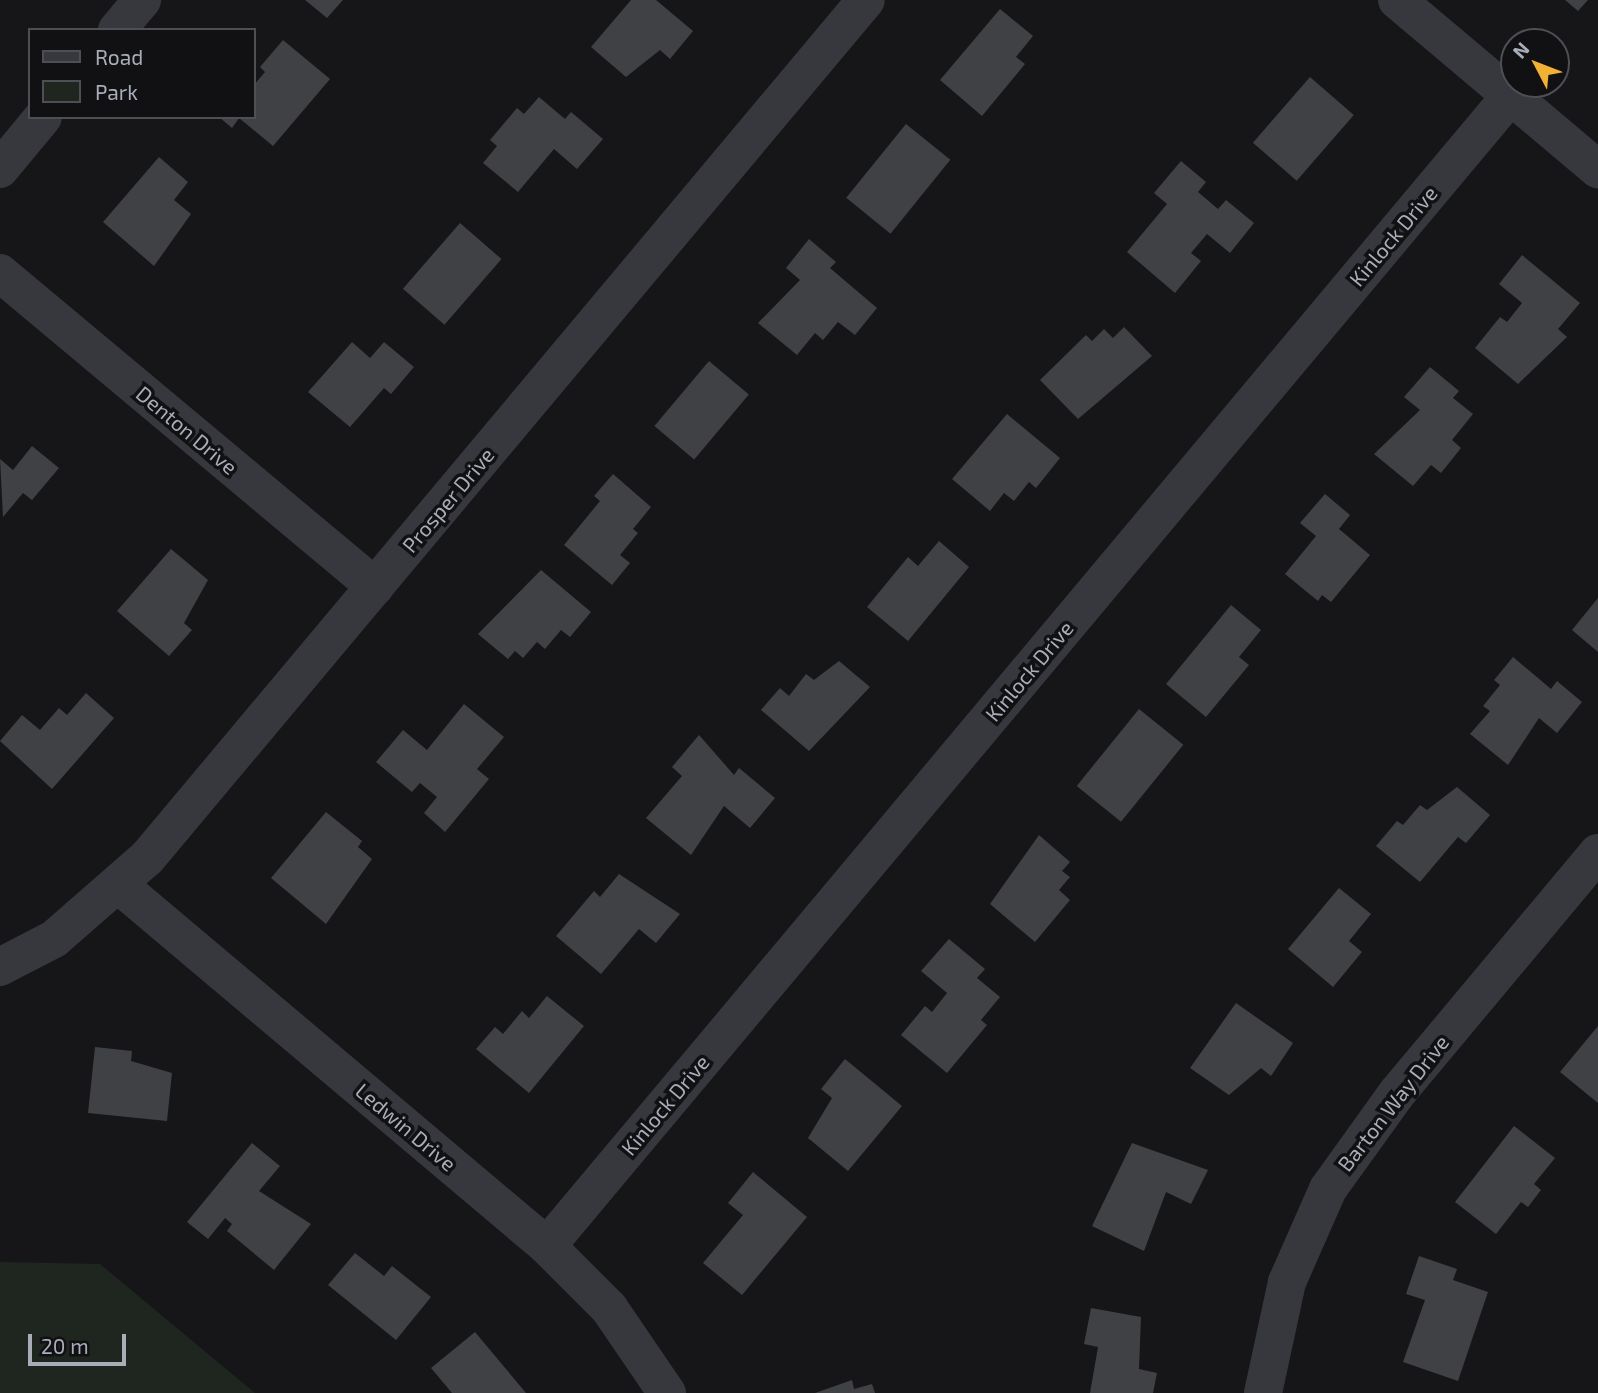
<!DOCTYPE html>
<html>
<head>
<meta charset="utf-8">
<style>
	body { margin:0 }
	#map { position:relative; width:1598px; height:1393px; overflow:hidden; background:#161618; font-family:"Exo 2",sans-serif }
	div>[style] { position:absolute }
	.green>* { inset:0; background:#1e261f }
	.building>* { inset:0; background:#404145; transform-origin:0 0 }
	.minor>* { height:38px; margin:-19px; padding:0 19px; transform-origin:19px; border-radius:19px; background:#37383d }
	span { translate:-50% -50%; white-space:nowrap; text-align:center; line-height:1.15; -webkit-text-stroke:7px #111113; paint-order:stroke }
	.street-label { font-size:21px; color:#a8adb8 }
	.legend { position:absolute; left:28px; top:28px; width:228px; height:91px; box-sizing:border-box; background:#111113; border:2px solid #4d4f55; margin:0; padding:9px 12px; list-style:none; font-size:21px; color:#a8adb8 }
	.legend li { display:flex; align-items:center; gap:14px; height:35px }
	.legend b { width:35px; border:2px solid #4d4f55 }
	.north { position:absolute; left:1500px; top:28px; width:70px; height:70px; box-sizing:border-box; background:#111113; border:2px solid #4d4f55; border-radius:50%; rotate:312deg; font-size:19px; font-weight:700; line-height:28px; text-align:center; color:#a8adb8 }
	.north::after { content:''; display:block; margin:auto; width:24px; height:32px; background:#f2b134; clip-path:polygon(50% 0,100% 100%,50% 72%,0 100%) }
	.scale { position:absolute; left:28px; top:1334px; width:98px; height:32px; box-sizing:border-box; border:4px solid #a8adb8; border-top:0; padding-left:9px; font-size:21px; line-height:24px; white-space:nowrap; color:#a8adb8; -webkit-text-stroke:5px #111113; paint-order:stroke }
</style>
</head>
<body>
<div id="map">
	<div class="green">
		<i style="clip-path:polygon(0 1262px,100px 1264px,255px 1393px,0 1393px)"></i>
	</div>
	<div class="building">
		<i style="clip-path:polygon(305px 0,343px 0,327px 18px)"></i>
		<i style="clip-path:polygon(631px 0,656px 0,693px 31px,670px 59px,660px 50px,626px 77px,591px 47px)"></i>
		<i style="clip-path:polygon(1565px 0,1588px 0,1578px 11px)"></i>
		<i style="clip-path:polygon(1000px 9px,1033px 36px,1016px 57px,1025px 64px,982px 116px,940px 80px)"></i>
		<i style="clip-path:polygon(283px 40px,330px 79px,273px 146px,239px 118px,232px 128px,219px 117px,254px 117px,254px 85px,265px 72px,260px 67px)"></i>
		<i style="left:1310px;top:77px;width:58px;height:87px;rotate:41deg"></i>
		<i style="clip-path:polygon(539px 97px,565px 119px,571px 112px,603px 139px,577px 169px,554px 149px,518px 192px,483px 163px,497px 146px,490px 140px,517px 108px,524px 114px)"></i>
		<i style="left:906px;top:124px;width:57px;height:95px;rotate:39deg"></i>
		<i style="clip-path:polygon(159px 157px,188px 182px,174px 200px,191px 214px,154px 266px,103px 222px)"></i>
		<i style="clip-path:polygon(1181px 161px,1206px 182px,1198px 192px,1218px 209px,1226px 200px,1254px 223px,1230px 253px,1207px 234px,1191px 253px,1201px 261px,1175px 293px,1127px 252px,1167px 204px,1154px 193px)"></i>
		<i style="left:460px;top:223px;width:55px;height:87px;rotate:41deg"></i>
		<i style="clip-path:polygon(809px 239px,836px 262px,830px 268px,877px 308px,855px 335px,838px 322px,823px 340px,815px 333px,797px 355px,758px 323px,800px 280px,786px 268px)"></i>
		<i style="clip-path:polygon(1522px 255px,1580px 303px,1558px 329px,1567px 337px,1518px 384px,1475px 348px,1500px 317px,1507px 322px,1522px 303px,1499px 284px)"></i>
		<i style="clip-path:polygon(1124px 327px,1152px 356px,1078px 419px,1040px 380px,1086px 335px,1092px 341px,1104px 329px,1113px 338px)"></i>
		<i style="clip-path:polygon(352px 342px,370px 358px,384px 342px,414px 367px,391px 394px,384px 388px,350px 427px,308px 392px)"></i>
		<i style="left:709px;top:361px;width:52px;height:85px;rotate:40deg"></i>
		<i style="clip-path:polygon(1430px 367px,1459px 391px,1453px 398px,1473px 414px,1452px 440px,1461px 448px,1441px 473px,1431px 465px,1413px 486px,1374px 454px,1420px 410px,1404px 397px)"></i>
		<i style="clip-path:polygon(1007px 414px,1060px 458px,1036px 488px,1029px 482px,1014px 501px,1004px 493px,990px 511px,952px 479px)"></i>
		<i style="clip-path:polygon(32px 446px,59px 468px,32px 500px,23px 493px,3px 517px,0 459px,13px 470px)"></i>
		<i style="clip-path:polygon(613px 474px,651px 507px,633px 529px,638px 533px,620px 555px,630px 563px,612px 585px,564px 545px,600px 501px,594px 496px)"></i>
		<i style="clip-path:polygon(1325px 494px,1350px 515px,1339px 529px,1370px 555px,1331px 602px,1322px 595px,1318px 601px,1285px 574px,1316px 536px,1300px 523px)"></i>
		<i style="clip-path:polygon(939px 541px,969px 567px,908px 641px,867px 607px,908px 557px,918px 566px)"></i>
		<i style="clip-path:polygon(171px 549px,208px 580px,184px 623px,192px 630px,169px 656px,117px 611px)"></i>
		<i style="clip-path:polygon(541px 570px,591px 612px,570px 637px,561px 630px,545px 649px,537px 642px,523px 658px,515px 651px,508px 659px,478px 634px)"></i>
		<i style="clip-path:polygon(1598px 598px,1598px 652px,1572px 630px)"></i>
		<i style="clip-path:polygon(1231px 605px,1261px 630px,1239px 657px,1249px 665px,1206px 717px,1166px 684px)"></i>
		<i style="clip-path:polygon(1513px 657px,1551px 689px,1557px 681px,1582px 702px,1557px 733px,1539px 718px,1508px 765px,1470px 734px,1490px 711px,1483px 706px,1500px 685px,1494px 680px)"></i>
		<i style="clip-path:polygon(839px 661px,870px 687px,809px 751px,761px 710px,780px 688px,789px 696px,806px 674px,814px 680px)"></i>
		<i style="clip-path:polygon(86px 693px,114px 718px,52px 789px,0 741px,22px 715px,40px 730px,59px 708px,67px 715px)"></i>
		<i style="clip-path:polygon(464px 704px,504px 737px,477px 769px,489px 779px,445px 832px,424px 813px,437px 797px,420px 783px,412px 792px,376px 762px,403px 730px,427px 750px)"></i>
		<i style="left:1139px;top:709px;width:57px;height:99px;rotate:39deg"></i>
		<i style="clip-path:polygon(699px 735px,734px 775px,739px 768px,775px 798px,750px 828px,724px 806px,691px 855px,646px 818px,682px 776px,672px 767px)"></i>
		<i style="clip-path:polygon(1457px 787px,1490px 815px,1466px 843px,1458px 837px,1420px 882px,1376px 846px,1397px 821px,1403px 825px,1420px 805px,1427px 810px)"></i>
		<i style="clip-path:polygon(326px 812px,362px 841px,358px 847px,372px 859px,326px 924px,271px 878px)"></i>
		<i style="clip-path:polygon(1039px 835px,1070px 862px,1062px 871px,1070px 877px,1059px 890px,1070px 900px,1035px 942px,990px 904px)"></i>
		<i style="clip-path:polygon(619px 874px,680px 914px,656px 943px,639px 929px,601px 974px,556px 936px,594px 891px,600px 897px)"></i>
		<i style="clip-path:polygon(1339px 888px,1371px 914px,1349px 941px,1362px 952px,1333px 987px,1288px 949px)"></i>
		<i style="clip-path:polygon(949px 939px,985px 969px,977px 978px,1000px 997px,981px 1020px,987px 1025px,947px 1073px,901px 1035px,925px 1006px,932px 1012px,947px 993px,921px 971px)"></i>
		<i style="clip-path:polygon(547px 996px,584px 1026px,529px 1093px,476px 1049px,495px 1027px,503px 1034px,522px 1011px,529px 1018px)"></i>
		<i style="clip-path:polygon(1236px 1003px,1293px 1043px,1271px 1076px,1261px 1068px,1229px 1095px,1190px 1068px)"></i>
		<i style="clip-path:polygon(1598px 1026px,1598px 1103px,1560px 1072px)"></i>
		<i style="clip-path:polygon(95px 1047px,132px 1051px,131px 1061px,172px 1073px,167px 1121px,88px 1113px)"></i>
		<i style="clip-path:polygon(845px 1059px,902px 1106px,848px 1171px,808px 1138px,832px 1098px,821px 1089px)"></i>
		<i style="clip-path:polygon(1514px 1126px,1555px 1158px,1534px 1184px,1541px 1190px,1528px 1207px,1521px 1202px,1496px 1234px,1455px 1202px)"></i>
		<i style="clip-path:polygon(252px 1143px,280px 1166px,259px 1191px,311px 1224px,274px 1270px,227px 1231px,232px 1224px,225px 1218px,208px 1239px,187px 1222px)"></i>
		<i style="clip-path:polygon(1132px 1143px,1208px 1170px,1191px 1204px,1166px 1192px,1144px 1251px,1092px 1226px)"></i>
		<i style="clip-path:polygon(753px 1172px,807px 1217px,742px 1295px,703px 1263px,743px 1215px,728px 1203px)"></i>
		<i style="clip-path:polygon(355px 1253px,384px 1276px,392px 1266px,431px 1297px,396px 1340px,328px 1285px)"></i>
		<i style="clip-path:polygon(1419px 1256px,1457px 1269px,1453px 1280px,1488px 1292px,1458px 1381px,1403px 1362px,1425px 1300px,1406px 1294px)"></i>
		<i style="clip-path:polygon(1091px 1308px,1141px 1317px,1139px 1369px,1157px 1373px,1153px 1393px,1090px 1393px,1098px 1347px,1084px 1344px)"></i>
		<i style="clip-path:polygon(475px 1332px,526px 1393px,452px 1393px,431px 1368px)"></i>
		<i style="clip-path:polygon(852px 1380px,854px 1389px,872px 1384px,875px 1393px,815px 1393px)"></i>
	</div>
	<div class="minor">
		<i style="left:1397px;top:0;width:263px;rotate:40.1deg"></i>
		<i style="left:117px;top:30px;width:39px;rotate:-50deg"></i>
		<i style="left:0;top:169px;width:67px;rotate:-50.4deg"></i>
		<i style="left:0;top:273px;width:489px;rotate:39.9deg"></i>
		<i style="left:120px;top:886px;width:559px;rotate:40.13deg"></i>
		<i style="left:547px;top:1246px;width:88px;rotate:45deg"></i>
		<i style="left:609px;top:1308px;width:103px;rotate:55.7deg"></i>
		<i style="left:0;top:967px;width:61px;rotate:-27.4deg"></i>
		<i style="left:54px;top:939px;width:123px;rotate:-41.1deg"></i>
		<i style="left:147px;top:858px;width:1119px;rotate:-50.04deg"></i>
		<i style="left:547px;top:1246px;width:1501px;rotate:-50.05deg"></i>
		<i style="left:1263px;top:1393px;width:114px;rotate:-77.8deg"></i>
		<i style="left:1287px;top:1282px;width:102px;rotate:-66.2deg"></i>
		<i style="left:1328px;top:1189px;width:118px;rotate:-54.3deg"></i>
		<i style="left:1397px;top:1093px;width:313px;rotate:-50.1deg"></i>
	</div>
	<div class="street-label">
		<span style="left:1393px;top:236px;rotate:-50deg">Kinlock Drive</span>
		<span style="left:187px;top:430px;rotate:40deg">Denton Drive</span>
		<span style="left:448px;top:500px;rotate:-50deg">Prosper Drive</span>
		<span style="left:1029px;top:671px;rotate:-50deg">Kinlock Drive</span>
		<span style="left:1393px;top:1103px;rotate:-52deg">Barton Way Drive</span>
		<span style="left:665px;top:1105px;rotate:-50deg">Kinlock Drive</span>
		<span style="left:406px;top:1127px;rotate:40deg">Ledwin Drive</span>
	</div>
	<ul class="legend">
	<li><b style="height:9px;background:#37383d"></b>Road</li>
	<li><b style="height:19px;background:#1e261f"></b>Park</li>
	</ul>
	<div class="north">N</div>
	<div class="scale">20 m</div>
</div>
</body>
</html>
